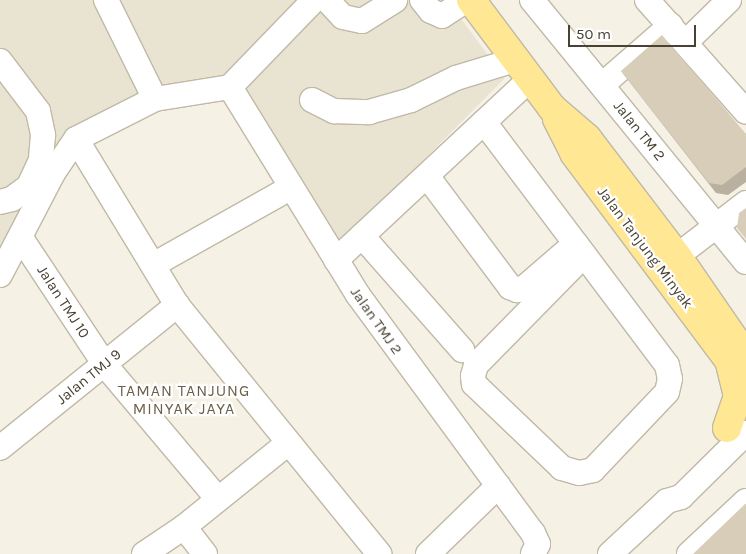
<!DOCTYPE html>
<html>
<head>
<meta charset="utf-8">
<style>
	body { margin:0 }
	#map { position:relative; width:746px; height:554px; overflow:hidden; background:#f5f1e5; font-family:Karla,sans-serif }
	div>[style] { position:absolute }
	.residential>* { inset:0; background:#e9e3d2 }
	.roads { filter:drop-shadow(1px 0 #c1b9a7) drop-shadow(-1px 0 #c1b9a7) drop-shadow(0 1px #c1b9a7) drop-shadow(0 -1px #c1b9a7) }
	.minor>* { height:24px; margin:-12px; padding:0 12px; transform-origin:12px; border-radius:12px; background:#fff }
	.major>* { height:28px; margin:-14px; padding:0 14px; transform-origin:14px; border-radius:14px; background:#ffe794 }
	.wall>* { inset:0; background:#b9b09f }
	.building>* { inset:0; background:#d7cdb9 }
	span { translate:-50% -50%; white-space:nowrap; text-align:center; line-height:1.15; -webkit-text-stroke:4.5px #fff; paint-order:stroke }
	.street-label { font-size:15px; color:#484134 }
	.neighbourhood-label { font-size:16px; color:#6c604a; letter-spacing:1px }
	.scale { position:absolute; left:568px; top:25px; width:128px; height:22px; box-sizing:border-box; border:2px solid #484134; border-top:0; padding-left:6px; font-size:15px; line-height:18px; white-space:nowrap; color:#484134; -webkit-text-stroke:4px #fff; paint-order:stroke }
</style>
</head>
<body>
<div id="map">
	<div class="residential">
		<i style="clip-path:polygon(0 0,476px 0,459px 16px,505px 78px,340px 244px,233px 80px,75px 136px,0 267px)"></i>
	</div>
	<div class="roads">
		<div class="minor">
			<i style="left:106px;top:0;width:99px;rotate:63.7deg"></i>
			<i style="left:327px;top:0;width:23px;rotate:47deg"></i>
			<i style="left:343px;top:17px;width:19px;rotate:12deg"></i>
			<i style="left:362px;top:21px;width:39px;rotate:-32deg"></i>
			<i style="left:422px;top:0;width:14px;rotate:51deg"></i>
			<i style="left:431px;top:11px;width:12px;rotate:24deg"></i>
			<i style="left:442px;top:16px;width:30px;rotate:-33deg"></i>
			<i style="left:532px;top:0;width:338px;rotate:50.8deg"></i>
			<i style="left:647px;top:0;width:149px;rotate:48.5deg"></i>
			<i style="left:686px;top:42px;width:60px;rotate:-44.3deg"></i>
			<i style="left:0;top:61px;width:63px;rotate:52.8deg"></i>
			<i style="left:38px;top:111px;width:25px;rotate:78deg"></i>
			<i style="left:43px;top:135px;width:25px;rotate:95deg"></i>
			<i style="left:41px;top:160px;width:29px;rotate:115deg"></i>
			<i style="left:29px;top:186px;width:21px;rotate:143deg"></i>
			<i style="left:12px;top:199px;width:12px;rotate:166deg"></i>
			<i style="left:602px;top:85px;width:91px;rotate:-41deg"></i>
			<i style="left:230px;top:87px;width:244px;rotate:58.4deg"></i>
			<i style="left:358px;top:295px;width:295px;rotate:53.7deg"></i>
			<i style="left:533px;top:533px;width:12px;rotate:66deg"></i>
			<i style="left:538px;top:544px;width:11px;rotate:117deg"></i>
			<i style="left:312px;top:100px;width:25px;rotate:27deg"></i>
			<i style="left:334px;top:111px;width:35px;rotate:2deg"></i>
			<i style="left:369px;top:112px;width:44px;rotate:-15.9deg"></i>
			<i style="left:411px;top:100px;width:50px;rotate:-26.1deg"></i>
			<i style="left:456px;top:78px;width:62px;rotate:-17deg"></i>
			<i style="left:484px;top:122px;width:153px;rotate:53deg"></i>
			<i style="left:576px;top:244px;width:151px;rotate:53.1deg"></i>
			<i style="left:667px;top:365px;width:14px;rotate:78deg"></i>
			<i style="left:670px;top:379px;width:13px;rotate:103deg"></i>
			<i style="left:667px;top:392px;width:108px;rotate:133.5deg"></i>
			<i style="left:593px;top:470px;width:14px;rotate:168deg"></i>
			<i style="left:579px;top:473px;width:18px;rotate:-164deg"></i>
			<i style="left:562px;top:468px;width:122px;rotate:-136.3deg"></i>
			<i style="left:474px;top:384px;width:8px;rotate:-97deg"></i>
			<i style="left:473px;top:376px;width:11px;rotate:-75deg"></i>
			<i style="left:476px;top:365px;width:154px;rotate:-45.5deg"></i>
			<i style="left:76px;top:139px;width:194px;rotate:58.7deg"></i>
			<i style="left:177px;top:305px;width:321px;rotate:50.9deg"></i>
			<i style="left:427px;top:176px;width:139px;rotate:53.2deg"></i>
			<i style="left:510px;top:287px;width:8px;rotate:23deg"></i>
			<i style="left:517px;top:290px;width:9px;rotate:-21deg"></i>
			<i style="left:525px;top:287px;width:66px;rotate:-40.7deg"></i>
			<i style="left:362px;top:236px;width:152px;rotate:48.7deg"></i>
			<i style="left:21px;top:238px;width:152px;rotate:56.5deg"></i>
			<i style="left:105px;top:365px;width:174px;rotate:49.9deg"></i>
			<i style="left:677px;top:256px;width:87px;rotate:-37.5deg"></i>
			<i style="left:336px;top:260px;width:264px;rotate:-43deg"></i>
			<i style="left:153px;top:265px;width:157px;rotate:-29.3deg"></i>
			<i style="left:0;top:275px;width:115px;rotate:-62.5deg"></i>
			<i style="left:53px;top:173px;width:41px;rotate:-55.9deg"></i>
			<i style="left:76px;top:139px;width:89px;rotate:-26.9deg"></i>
			<i style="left:155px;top:99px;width:76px;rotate:-9.1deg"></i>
			<i style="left:230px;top:87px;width:121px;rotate:-46deg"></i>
			<i style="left:0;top:448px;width:228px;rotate:-38.9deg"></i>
			<i style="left:184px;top:527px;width:34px;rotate:52deg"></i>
			<i style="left:144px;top:554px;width:48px;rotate:-34deg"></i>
			<i style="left:184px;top:527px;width:132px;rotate:-38.9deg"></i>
			<i style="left:428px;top:554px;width:98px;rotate:-44.2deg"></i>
			<i style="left:610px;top:554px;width:78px;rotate:-42.9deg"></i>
			<i style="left:667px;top:501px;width:15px;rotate:-16deg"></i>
			<i style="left:681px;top:497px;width:91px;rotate:-44.6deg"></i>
			<i style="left:689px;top:554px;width:78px;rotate:-42.9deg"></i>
		</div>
		<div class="major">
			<i style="left:471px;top:0;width:135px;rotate:53.1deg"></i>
			<i style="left:552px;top:108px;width:46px;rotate:40.6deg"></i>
			<i style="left:587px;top:138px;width:148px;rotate:52.7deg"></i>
			<i style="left:677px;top:256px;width:121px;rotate:55.4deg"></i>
			<i style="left:557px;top:119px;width:38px;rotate:63deg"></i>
			<i style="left:574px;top:153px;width:287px;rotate:53.2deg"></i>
			<i style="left:727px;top:428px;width:34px;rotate:-71deg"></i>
			<i style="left:738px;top:396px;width:32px;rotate:-104deg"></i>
		</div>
	</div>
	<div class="wall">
		<i style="clip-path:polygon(621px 71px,746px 134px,746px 182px,728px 195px,716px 193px)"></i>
	</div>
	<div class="building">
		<i style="clip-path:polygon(662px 35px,746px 134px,746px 167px,722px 185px,709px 183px,621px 71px)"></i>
		<i style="clip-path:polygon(746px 208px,746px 239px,737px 228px,739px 213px)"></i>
		<i style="clip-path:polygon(745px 504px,746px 504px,746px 554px,693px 554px)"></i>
	</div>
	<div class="street-label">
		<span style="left:639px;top:131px;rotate:51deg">Jalan TM 2</span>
		<span style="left:645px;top:248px;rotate:53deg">Jalan Tanjung Minyak</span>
		<span style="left:63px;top:302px;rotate:57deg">Jalan TMJ 10</span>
		<span style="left:376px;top:321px;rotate:55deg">Jalan TMJ 2</span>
		<span style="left:89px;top:377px;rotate:-39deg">Jalan TMJ 9</span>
	</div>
	<div class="neighbourhood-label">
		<span style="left:184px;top:400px">TAMAN TANJUNG<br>MINYAK JAYA</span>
	</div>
	<div class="scale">50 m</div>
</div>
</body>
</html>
